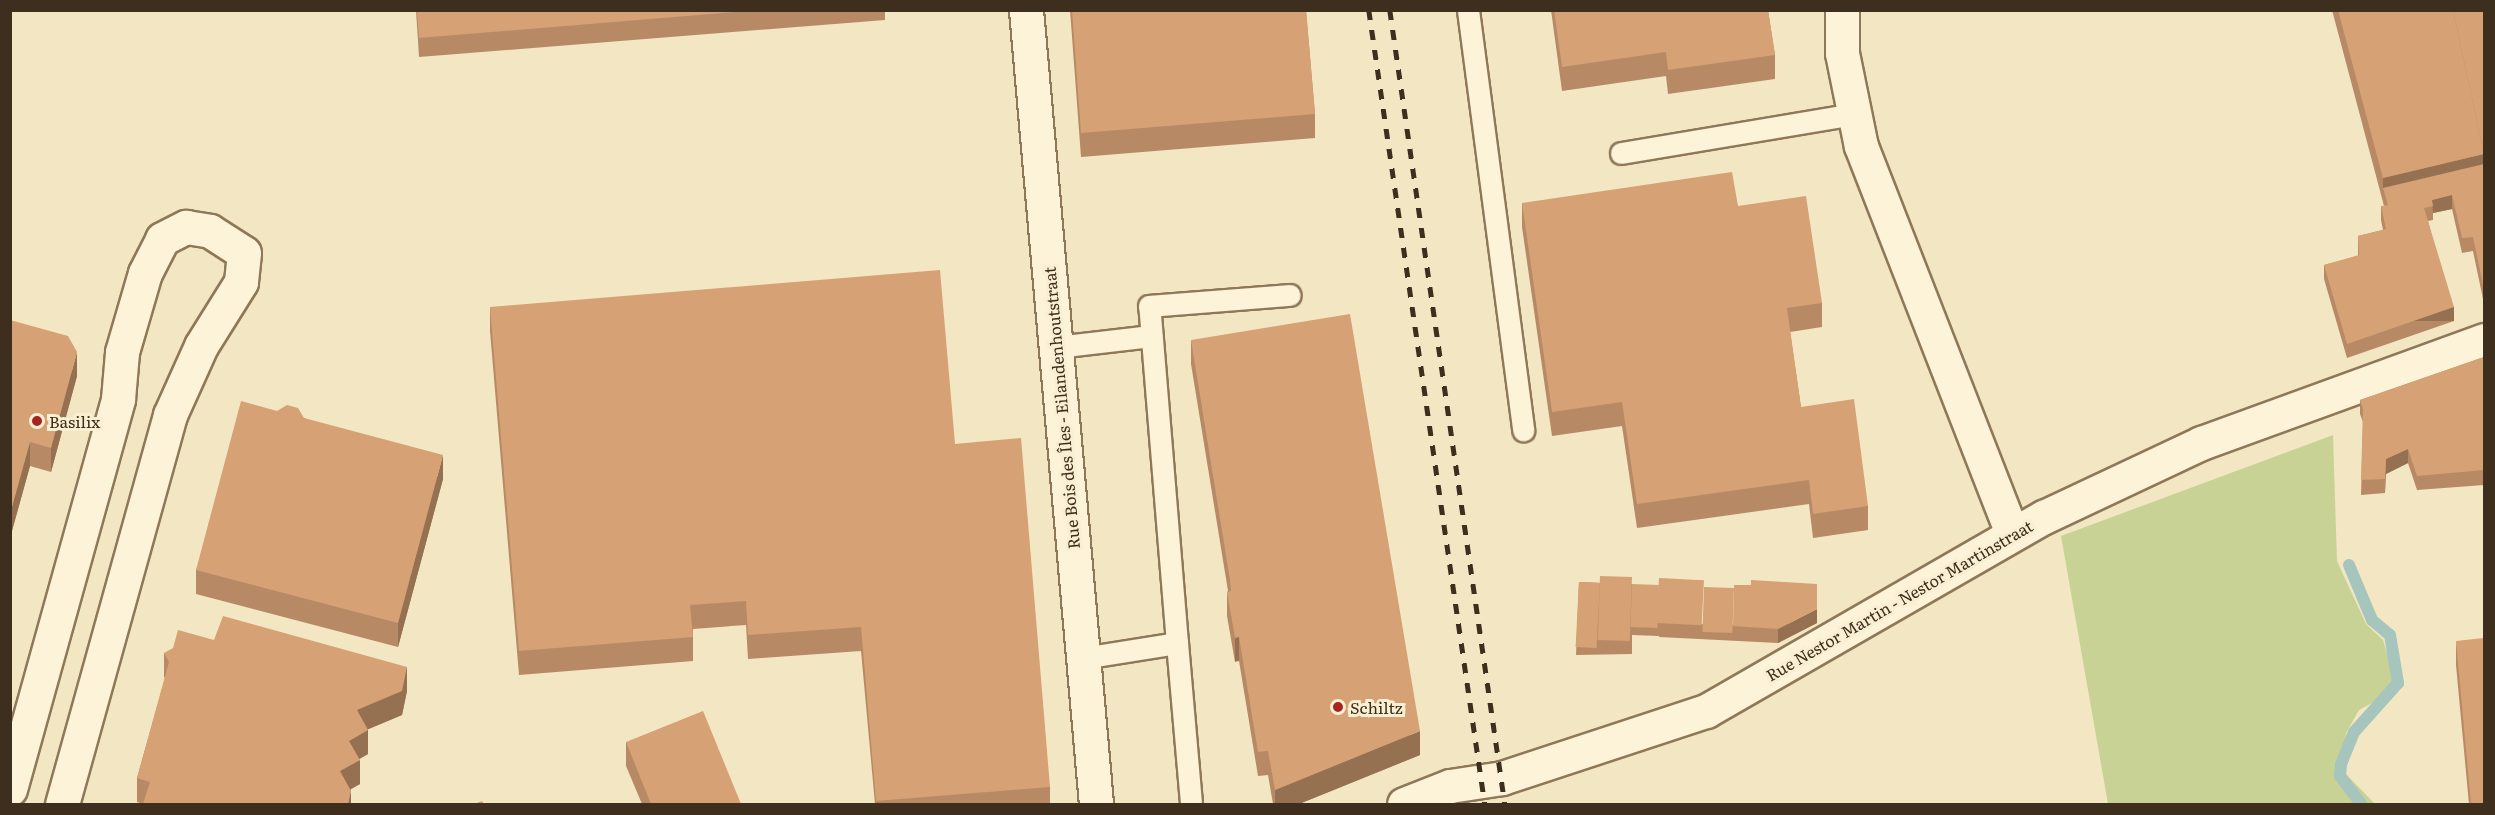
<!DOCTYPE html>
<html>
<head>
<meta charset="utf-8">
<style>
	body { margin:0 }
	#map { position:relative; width:2495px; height:815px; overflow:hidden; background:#f3e6c3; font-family:Literata,serif }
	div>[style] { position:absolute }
	.green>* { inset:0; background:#c9d295 }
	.stream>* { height:12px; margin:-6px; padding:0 6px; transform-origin:6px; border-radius:6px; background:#a6c5bd }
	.roads { filter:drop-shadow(2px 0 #8f7857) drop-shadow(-2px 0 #8f7857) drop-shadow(0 2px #8f7857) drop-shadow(0 -2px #8f7857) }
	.lane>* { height:21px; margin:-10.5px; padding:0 10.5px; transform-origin:10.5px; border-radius:10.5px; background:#fcf3d8 }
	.street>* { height:33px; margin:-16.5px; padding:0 16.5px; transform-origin:16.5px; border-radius:16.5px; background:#fcf3d8 }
	.rail>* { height:4.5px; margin-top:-2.25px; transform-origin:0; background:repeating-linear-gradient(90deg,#3e2e1d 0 10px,transparent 0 20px) }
	.wall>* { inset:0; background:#b78a65 }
	.shaded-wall>* { inset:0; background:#957152; transform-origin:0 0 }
	.building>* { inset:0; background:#d5a175; transform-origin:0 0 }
	.dots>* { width:16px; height:16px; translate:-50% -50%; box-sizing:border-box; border:3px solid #f9f0d4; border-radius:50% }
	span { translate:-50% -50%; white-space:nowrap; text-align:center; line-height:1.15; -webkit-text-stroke:6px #f9f0d4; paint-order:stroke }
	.street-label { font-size:16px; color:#3e2e1d }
	.poi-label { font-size:16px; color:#3e2e1d }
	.left { translate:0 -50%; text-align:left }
	.frame { position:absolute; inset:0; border:12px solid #3e2e1d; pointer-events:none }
</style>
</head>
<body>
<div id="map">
	<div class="green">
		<i style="clip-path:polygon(2333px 435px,2337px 561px,2366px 624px,2383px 640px,2391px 666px,2393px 680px,2374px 702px,2359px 710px,2346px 733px,2341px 769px,2375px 804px,2108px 804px,2061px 536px)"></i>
	</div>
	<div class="stream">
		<i style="left:2349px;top:565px;width:60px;rotate:67.3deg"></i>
		<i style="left:2372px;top:620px;width:23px;rotate:40deg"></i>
		<i style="left:2390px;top:635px;width:49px;rotate:80.5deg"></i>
		<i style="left:2398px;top:683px;width:66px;rotate:131.9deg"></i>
		<i style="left:2354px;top:732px;width:35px;rotate:112deg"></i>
		<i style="left:2341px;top:765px;width:11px;rotate:95deg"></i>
		<i style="left:2340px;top:776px;width:35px;rotate:53deg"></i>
	</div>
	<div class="roads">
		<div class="lane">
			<i style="left:1468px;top:10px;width:424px;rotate:82.5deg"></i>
			<i style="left:1621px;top:153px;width:237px;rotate:-9.5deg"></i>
			<i style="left:1056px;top:347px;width:96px;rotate:-6.6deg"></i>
			<i style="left:1177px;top:643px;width:161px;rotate:85deg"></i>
			<i style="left:1083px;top:658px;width:95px;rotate:-9.1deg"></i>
			<i style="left:1177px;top:643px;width:338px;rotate:-94.7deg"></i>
			<i style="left:1149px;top:306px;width:141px;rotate:-4.5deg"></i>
		</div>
		<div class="street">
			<i style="left:1026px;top:10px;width:797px;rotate:84.96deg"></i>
			<i style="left:1842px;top:10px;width:43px;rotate:90deg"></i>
			<i style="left:1842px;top:53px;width:95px;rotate:78.5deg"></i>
			<i style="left:1861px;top:146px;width:416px;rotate:68.7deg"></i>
			<i style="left:10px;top:789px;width:405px;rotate:-74.5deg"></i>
			<i style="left:118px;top:399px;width:47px;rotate:-85.1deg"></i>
			<i style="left:122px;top:352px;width:82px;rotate:-73.8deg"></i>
			<i style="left:145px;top:273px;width:38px;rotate:-63deg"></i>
			<i style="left:162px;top:239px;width:27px;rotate:-27deg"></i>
			<i style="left:186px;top:227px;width:24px;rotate:9deg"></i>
			<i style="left:210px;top:231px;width:40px;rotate:32.9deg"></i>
			<i style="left:244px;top:253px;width:29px;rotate:96deg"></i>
			<i style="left:241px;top:282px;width:75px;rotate:122deg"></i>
			<i style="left:201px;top:346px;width:76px;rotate:114.2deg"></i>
			<i style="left:170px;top:415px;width:404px;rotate:105.5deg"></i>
			<i style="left:1404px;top:804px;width:49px;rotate:-21.4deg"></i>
			<i style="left:1450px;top:786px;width:53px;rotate:-8.7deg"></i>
			<i style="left:1502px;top:778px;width:215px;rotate:-18.2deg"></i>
			<i style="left:1706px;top:711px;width:390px;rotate:-29.9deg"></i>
			<i style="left:2044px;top:517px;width:174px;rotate:-25.2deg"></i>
			<i style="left:2201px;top:443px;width:301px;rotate:-20deg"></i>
		</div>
	</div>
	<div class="rail">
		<i style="left:1369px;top:10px;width:802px;rotate:81.69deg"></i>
		<i style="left:1390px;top:10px;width:802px;rotate:81.76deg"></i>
	</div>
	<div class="wall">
		<i style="clip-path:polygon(416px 10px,885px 10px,885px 20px,419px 57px)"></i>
		<i style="clip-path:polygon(1070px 10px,1306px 10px,1315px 114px,1315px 138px,1081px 157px)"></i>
		<i style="clip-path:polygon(1551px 10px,1768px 10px,1775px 55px,1775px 79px,1668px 94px,1666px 76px,1562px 91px)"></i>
		<i style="clip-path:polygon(2332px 10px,2484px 10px,2484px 304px,2473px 251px,2462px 253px,2452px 209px,2433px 213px,2433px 220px,2428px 221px,2454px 321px,2347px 358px,2324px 279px,2324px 265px,2358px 256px,2358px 236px,2383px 230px,2381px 220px,2381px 206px,2384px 206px)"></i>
		<i style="clip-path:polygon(1522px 203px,1738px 206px,1822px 303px,1822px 327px,1790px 332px,1801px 407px,1868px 506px,1868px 530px,1813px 538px,1809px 504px,1637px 528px,1622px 426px,1552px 436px,1522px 227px)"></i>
		<i style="clip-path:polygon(490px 307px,955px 444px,1050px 787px,1050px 804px,875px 804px,861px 651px,748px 659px,746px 625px,693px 629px,693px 661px,519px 675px,490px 331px)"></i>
		<i style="clip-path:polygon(10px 320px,77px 376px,51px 472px,30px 466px,10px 538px)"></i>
		<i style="clip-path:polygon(1191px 340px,1420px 755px,1299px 804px,1273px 804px,1268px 775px,1258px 776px,1239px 661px,1235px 662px,1227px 616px,1227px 592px,1228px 591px,1191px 364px)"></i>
		<i style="clip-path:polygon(2484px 357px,2484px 485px,2417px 490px,2408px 463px,2386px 474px,2385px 493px,2361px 495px,2363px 422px,2360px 414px,2360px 400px)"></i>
		<i style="clip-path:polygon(277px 411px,304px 418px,443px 479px,398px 647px,196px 594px,196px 570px)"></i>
		<i style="clip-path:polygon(1579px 582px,1632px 584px,1704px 625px,1817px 623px,1778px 643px,1659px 637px,1659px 634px,1659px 636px,1632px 635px,1632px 654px,1576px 655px)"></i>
		<i style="clip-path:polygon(2456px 641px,2484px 804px,2469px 804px,2456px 665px)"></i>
		<i style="clip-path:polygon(164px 653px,407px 691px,402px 715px,368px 729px,368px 754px,359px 759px,360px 784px,351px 789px,351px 804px,143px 804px,137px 802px,137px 778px,165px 678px,164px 677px)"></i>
		<i style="clip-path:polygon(626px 742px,741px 804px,642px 804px,626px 766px)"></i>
	</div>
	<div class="shaded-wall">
		<i style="clip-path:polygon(2484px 154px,2484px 178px,2383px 188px,2383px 178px)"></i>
		<i style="clip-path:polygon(2452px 195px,2452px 209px,2433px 213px,2432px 200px)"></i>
		<i style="left:2454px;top:307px;width:14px;height:113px;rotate:90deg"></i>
		<i style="clip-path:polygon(77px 352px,77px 376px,51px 472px,51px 448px)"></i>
		<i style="clip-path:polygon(30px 442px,30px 466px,10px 538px,10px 514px)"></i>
		<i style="clip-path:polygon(2408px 449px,2408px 463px,2386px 474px,2385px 493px,2386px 459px)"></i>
		<i style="clip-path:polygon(443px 455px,443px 479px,398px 647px,398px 623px)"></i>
		<i style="clip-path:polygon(1817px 609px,1817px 623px,1778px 643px,1778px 629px)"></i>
		<i style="left:1239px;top:637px;width:24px;height:4px;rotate:90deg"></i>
		<i style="clip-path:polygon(407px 667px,407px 691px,402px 715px,357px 734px,357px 710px)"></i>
		<i style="clip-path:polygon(368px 730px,368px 754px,349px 765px,349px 741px)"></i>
		<i style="clip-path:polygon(1420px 731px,1420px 755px,1299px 804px,1275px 804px,1275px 790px)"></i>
		<i style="clip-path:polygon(360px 760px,360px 784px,340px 795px,340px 771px)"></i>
		<i style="clip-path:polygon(351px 791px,351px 804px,348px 804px)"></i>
	</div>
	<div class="building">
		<i style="clip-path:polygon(417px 10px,759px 10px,419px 38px)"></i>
		<i style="clip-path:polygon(1072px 10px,1306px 10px,1315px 114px,1081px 133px)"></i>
		<i style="clip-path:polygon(1554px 10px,1768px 10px,1775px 55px,1668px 70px,1666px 52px,1562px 67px)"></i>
		<i style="clip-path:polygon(2338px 10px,2453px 10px,2484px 154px,2383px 178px)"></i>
		<i style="clip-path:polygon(2453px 10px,2484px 10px,2484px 158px,2484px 154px)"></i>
		<i style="clip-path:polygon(2484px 164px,2484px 290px,2473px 237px,2462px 238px,2452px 195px,2432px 200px,2433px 206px,2424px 208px,2454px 307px,2347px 344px,2324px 265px,2359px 255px,2358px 236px,2386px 229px,2381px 206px,2388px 205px,2383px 188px)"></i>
		<i style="clip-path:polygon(1732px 172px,1738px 206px,1806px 196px,1822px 303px,1787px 308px,1801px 407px,1854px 399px,1868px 506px,1813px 514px,1809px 480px,1637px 504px,1622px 402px,1552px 412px,1522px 203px)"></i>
		<i style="clip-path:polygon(940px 270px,955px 444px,1021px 438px,1050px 787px,876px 801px,861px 627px,748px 635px,746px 601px,690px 605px,693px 637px,519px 651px,490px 307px)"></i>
		<i style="clip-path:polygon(1350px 314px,1420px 731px,1275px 790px,1268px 751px,1258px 752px,1239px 637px,1235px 638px,1227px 592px,1231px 591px,1230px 580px,1191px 340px)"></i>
		<i style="clip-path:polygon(10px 320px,68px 336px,77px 352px,51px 448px,30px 442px,10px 514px)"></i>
		<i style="clip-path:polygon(2484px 357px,2484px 470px,2417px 476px,2408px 449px,2386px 459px,2385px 479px,2361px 480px,2363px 409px,2360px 400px)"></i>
		<i style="clip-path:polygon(241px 401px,277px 411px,287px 405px,298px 408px,304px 418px,443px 455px,398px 623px,196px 570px)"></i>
		<i style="left:1600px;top:576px;width:32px;height:64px;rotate:2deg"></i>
		<i style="left:1659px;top:578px;width:45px;height:45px;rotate:3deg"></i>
		<i style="clip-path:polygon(1751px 580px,1817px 584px,1817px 609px,1778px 629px,1733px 626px,1734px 585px,1751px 585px)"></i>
		<i style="left:1579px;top:582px;width:21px;height:65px;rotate:3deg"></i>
		<i style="left:1632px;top:584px;width:27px;height:43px;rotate:2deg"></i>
		<i style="left:1704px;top:587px;width:30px;height:45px;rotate:2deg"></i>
		<i style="clip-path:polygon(223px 616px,407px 667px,402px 691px,357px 710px,368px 730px,349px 741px,360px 760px,340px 771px,351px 791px,348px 804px,143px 804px,150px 782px,137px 778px,169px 662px,164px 653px,173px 648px,178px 630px,214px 640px)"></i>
		<i style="clip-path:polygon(2484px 638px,2484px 804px,2471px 804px,2456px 641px)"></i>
		<i style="clip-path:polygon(703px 711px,741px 804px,651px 804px,626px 742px)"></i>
		<i style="clip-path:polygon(482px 801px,484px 804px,474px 804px)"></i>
	</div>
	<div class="dots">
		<i style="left:37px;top:421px;background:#a52521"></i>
		<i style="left:1338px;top:707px;background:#a52521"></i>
	</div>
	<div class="street-label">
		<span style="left:1061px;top:408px;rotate:-95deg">Rue Bois des Îles - Eilandenhoutstraat</span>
		<span style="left:1899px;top:600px;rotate:-30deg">Rue Nestor Martin - Nestor Martinstraat</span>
	</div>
	<div class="poi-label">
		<span class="left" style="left:49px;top:421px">Basilix</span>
		<span class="left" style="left:1350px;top:707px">Schiltz</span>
	</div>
	<div class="frame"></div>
</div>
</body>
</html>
